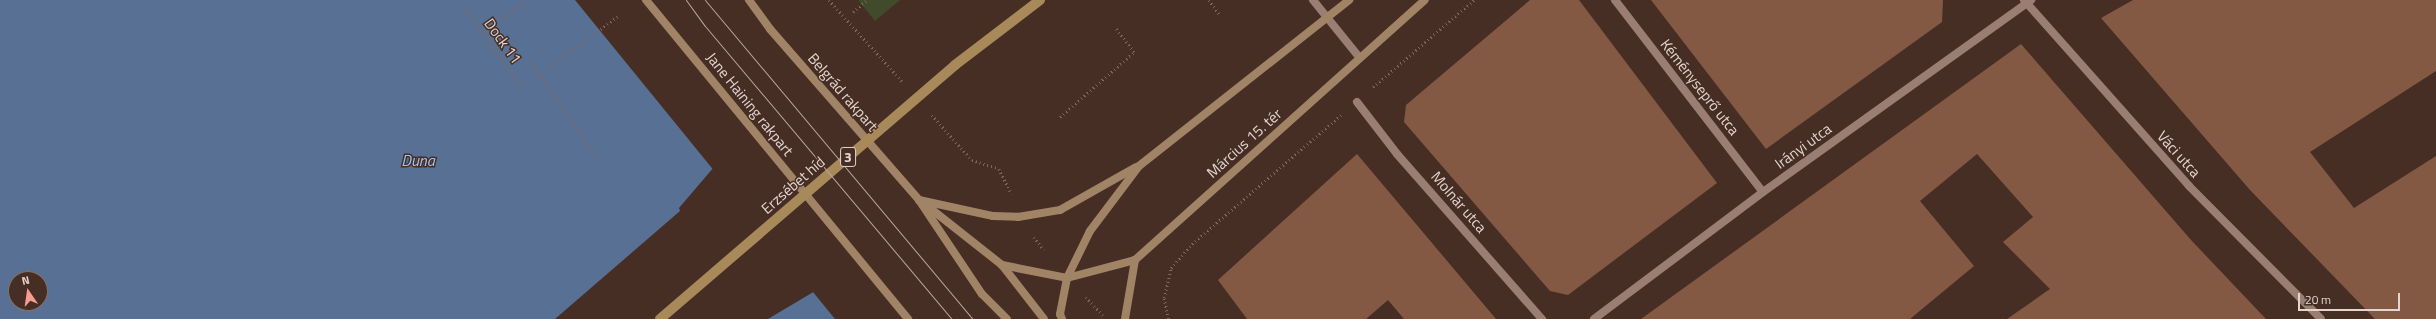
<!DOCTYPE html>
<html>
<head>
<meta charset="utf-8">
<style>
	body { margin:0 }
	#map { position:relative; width:2436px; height:319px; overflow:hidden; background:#462e25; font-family:"Titillium Web",sans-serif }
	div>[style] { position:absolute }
	.green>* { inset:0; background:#424a2c }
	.water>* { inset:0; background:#577094 }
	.pier>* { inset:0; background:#462e25 }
	.building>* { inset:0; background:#835943 }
	.path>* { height:2.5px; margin-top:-1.25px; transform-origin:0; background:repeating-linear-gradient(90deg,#7d6860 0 1px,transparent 0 4px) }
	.lane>* { height:8px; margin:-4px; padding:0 4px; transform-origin:4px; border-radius:4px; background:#9a7e73 }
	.street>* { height:8px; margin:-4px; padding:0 4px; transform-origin:4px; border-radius:4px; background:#9a7e73 }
	.secondary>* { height:8px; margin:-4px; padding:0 4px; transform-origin:4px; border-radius:4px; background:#a18466 }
	.primary>* { height:10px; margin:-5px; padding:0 5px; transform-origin:5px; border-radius:5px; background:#a88a5a }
	.tram>* { height:1px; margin:-0.5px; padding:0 0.5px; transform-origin:0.5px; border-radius:0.5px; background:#b9a8a1 }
	span { translate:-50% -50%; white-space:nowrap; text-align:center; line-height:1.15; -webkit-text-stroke:3px #462e25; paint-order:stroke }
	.shield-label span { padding:1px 3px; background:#462e25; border:1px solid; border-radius:3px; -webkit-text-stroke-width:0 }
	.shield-label { font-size:14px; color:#e4d5cf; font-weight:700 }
	.street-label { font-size:15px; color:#e4d5cf }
	.water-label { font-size:16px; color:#a4c4f3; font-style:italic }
	.north { position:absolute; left:8px; top:271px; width:40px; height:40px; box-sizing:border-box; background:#462e25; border:1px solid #857169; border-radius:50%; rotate:347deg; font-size:11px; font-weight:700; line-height:16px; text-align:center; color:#e4d5cf }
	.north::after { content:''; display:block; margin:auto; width:14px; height:18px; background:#f59d90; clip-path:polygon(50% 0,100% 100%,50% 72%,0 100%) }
	.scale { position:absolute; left:2298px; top:293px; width:102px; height:18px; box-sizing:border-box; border:2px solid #e4d5cf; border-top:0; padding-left:5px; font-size:12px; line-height:14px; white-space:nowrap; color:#e4d5cf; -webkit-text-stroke:3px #462e25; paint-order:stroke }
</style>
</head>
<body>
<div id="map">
	<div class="green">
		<i style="clip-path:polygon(858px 0,900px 0,875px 21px)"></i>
	</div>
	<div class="water">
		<i style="clip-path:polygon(evenodd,0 0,575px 0,835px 319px,0 319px,0 0,16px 279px,40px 279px,40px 303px,16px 303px,16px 279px)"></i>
	</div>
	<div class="pier">
		<i style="clip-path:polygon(714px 167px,815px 291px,768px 319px,555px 319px,680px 211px,679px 208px)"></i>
	</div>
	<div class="building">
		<i style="clip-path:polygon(1530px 0,1579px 0,1717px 183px,1568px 295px,1550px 291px,1404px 122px,1406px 105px)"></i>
		<i style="clip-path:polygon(1651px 0,1943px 0,1942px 22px,1766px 149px)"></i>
		<i style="clip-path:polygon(2133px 0,2436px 0,2436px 71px,2310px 152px,2354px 208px,2436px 156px,2436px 319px,2375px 319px,2250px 190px,2101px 18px)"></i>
		<i style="clip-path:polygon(2021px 44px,2191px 240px,2266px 319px,2007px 319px,2050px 289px,2003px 242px,2033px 217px,1977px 154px,1920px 201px,1974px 266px,1910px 319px,1641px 319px)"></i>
		<i style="clip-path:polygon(1357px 154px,1432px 243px,1496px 319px,1404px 319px,1388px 300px,1366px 319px,1247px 319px,1218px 280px)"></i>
	</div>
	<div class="path">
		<i style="left:829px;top:0;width:109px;rotate:48deg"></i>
		<i style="left:1209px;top:0;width:17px;rotate:54deg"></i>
		<i style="left:465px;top:8px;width:98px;rotate:53.7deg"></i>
		<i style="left:853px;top:12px;width:18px;rotate:-41deg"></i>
		<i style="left:483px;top:32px;width:54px;rotate:-36deg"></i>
		<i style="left:531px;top:62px;width:119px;rotate:55.2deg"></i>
		<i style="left:540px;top:75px;width:99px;rotate:-37.2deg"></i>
		<i style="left:1373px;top:87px;width:133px;rotate:-40.7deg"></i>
		<i style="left:932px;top:115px;width:60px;rotate:48.4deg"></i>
		<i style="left:972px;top:160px;width:28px;rotate:18deg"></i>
		<i style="left:999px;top:169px;width:28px;rotate:63deg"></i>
		<i style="left:1060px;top:117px;width:98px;rotate:-41.3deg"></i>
		<i style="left:1134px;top:52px;width:31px;rotate:-128deg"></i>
		<i style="left:1034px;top:237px;width:16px;rotate:52deg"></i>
		<i style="left:1086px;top:297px;width:25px;rotate:47deg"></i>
		<i style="left:1168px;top:319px;width:21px;rotate:-101deg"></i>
		<i style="left:1164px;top:298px;width:31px;rotate:-77deg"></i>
		<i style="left:1171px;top:268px;width:32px;rotate:-49deg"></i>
		<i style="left:1192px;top:244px;width:197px;rotate:-40.9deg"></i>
	</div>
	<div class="lane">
		<i style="left:1313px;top:0;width:73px;rotate:51.1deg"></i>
	</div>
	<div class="street">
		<i style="left:1615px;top:0;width:242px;rotate:52.4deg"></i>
		<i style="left:2024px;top:0;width:249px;rotate:48.4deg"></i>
		<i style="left:2189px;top:186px;width:187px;rotate:45.2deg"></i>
		<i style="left:1357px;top:102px;width:66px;rotate:52.4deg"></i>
		<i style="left:1397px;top:154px;width:220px;rotate:48.7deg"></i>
		<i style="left:1594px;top:319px;width:211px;rotate:-36.9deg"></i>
		<i style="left:1763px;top:192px;width:330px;rotate:-35.6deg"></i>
	</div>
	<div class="secondary">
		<i style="left:646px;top:0;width:413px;rotate:50.6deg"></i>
		<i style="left:749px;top:0;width:36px;rotate:54deg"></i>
		<i style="left:770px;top:29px;width:227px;rotate:48.9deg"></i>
		<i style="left:919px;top:200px;width:113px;rotate:56.2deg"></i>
		<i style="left:982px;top:294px;width:35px;rotate:45deg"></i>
		<i style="left:919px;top:200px;width:76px;rotate:12.2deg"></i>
		<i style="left:993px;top:216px;width:25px;rotate:2deg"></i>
		<i style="left:1018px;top:217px;width:43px;rotate:-9.5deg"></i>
		<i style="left:1060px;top:210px;width:87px;rotate:-29.5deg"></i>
		<i style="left:926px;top:205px;width:97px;rotate:38.3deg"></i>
		<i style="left:1002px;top:265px;width:68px;rotate:52.1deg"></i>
		<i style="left:1002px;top:265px;width:66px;rotate:11.3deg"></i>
		<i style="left:1067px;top:278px;width:70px;rotate:-14.8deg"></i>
		<i style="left:1135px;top:260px;width:389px;rotate:-41.9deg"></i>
		<i style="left:1062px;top:319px;width:5px;rotate:-112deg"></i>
		<i style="left:1060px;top:314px;width:37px;rotate:-79deg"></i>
		<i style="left:1067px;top:278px;width:52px;rotate:-63.9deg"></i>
		<i style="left:1090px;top:231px;width:81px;rotate:-53deg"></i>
		<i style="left:1139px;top:166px;width:268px;rotate:-38.3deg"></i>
		<i style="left:1125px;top:319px;width:60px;rotate:-80.4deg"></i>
	</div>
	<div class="primary">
		<i style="left:660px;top:319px;width:389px;rotate:-40.7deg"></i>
		<i style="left:955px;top:65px;width:107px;rotate:-37.4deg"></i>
	</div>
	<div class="tram">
		<i style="left:686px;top:0;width:32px;rotate:54deg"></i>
		<i style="left:705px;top:26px;width:383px;rotate:49.9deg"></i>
		<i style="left:705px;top:0;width:417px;rotate:50deg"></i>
	</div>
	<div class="shield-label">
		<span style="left:848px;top:157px">3</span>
	</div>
	<div class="street-label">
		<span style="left:503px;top:41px;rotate:54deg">Dock 11</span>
		<span style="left:1700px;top:87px;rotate:52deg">Kéményseprő utca</span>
		<span style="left:843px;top:92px;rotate:49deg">Belgrád rakpart</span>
		<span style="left:750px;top:104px;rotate:51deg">Jane Haining rakpart</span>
		<span style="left:1244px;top:143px;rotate:-42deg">Március 15. tér</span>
		<span style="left:1803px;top:146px;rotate:-36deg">Irányi utca</span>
		<span style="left:2179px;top:154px;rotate:48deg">Váci utca</span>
		<span style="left:793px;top:185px;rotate:-41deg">Erzsébet híd</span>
		<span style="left:1459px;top:202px;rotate:49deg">Molnár utca</span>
	</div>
	<div class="water-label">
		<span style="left:418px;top:160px">Duna</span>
	</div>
	<div class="north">N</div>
	<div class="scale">20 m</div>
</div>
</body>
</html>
